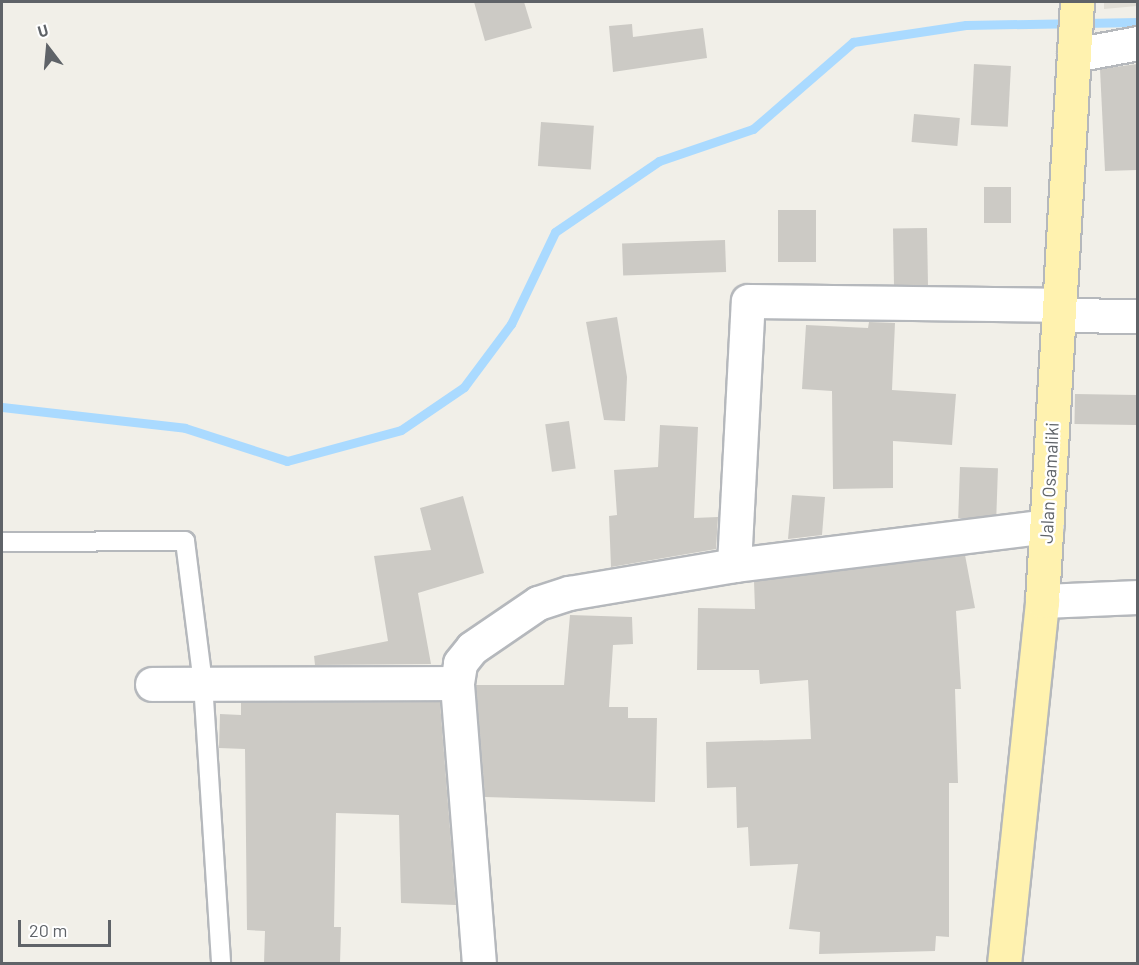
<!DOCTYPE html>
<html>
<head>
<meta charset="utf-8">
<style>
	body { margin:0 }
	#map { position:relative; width:1139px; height:965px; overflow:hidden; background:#f1efe8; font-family:Barlow,sans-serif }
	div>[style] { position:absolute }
	.education>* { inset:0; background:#e1ded6 }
	.stream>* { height:9px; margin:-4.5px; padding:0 4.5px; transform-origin:4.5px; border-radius:4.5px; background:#aadaff }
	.building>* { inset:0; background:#cccac5; transform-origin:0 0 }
	.roads { filter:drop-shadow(2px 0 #b5b8bc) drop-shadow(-2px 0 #b5b8bc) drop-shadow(0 2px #b5b8bc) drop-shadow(0 -2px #b5b8bc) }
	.service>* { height:18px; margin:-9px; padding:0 9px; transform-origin:9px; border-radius:9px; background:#fff }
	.minor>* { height:33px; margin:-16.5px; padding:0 16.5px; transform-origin:16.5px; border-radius:16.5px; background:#fff }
	.primary>* { height:33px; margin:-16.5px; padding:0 16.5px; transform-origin:16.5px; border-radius:16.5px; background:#fff2af }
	span { translate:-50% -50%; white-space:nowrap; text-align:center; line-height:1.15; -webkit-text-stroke:5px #fff; paint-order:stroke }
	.street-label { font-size:18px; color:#5f6368 }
	.frame { position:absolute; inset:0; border:3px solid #5f6368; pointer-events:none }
	.north { position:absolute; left:18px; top:18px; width:60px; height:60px; -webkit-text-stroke:4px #fff; paint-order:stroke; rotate:344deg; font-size:16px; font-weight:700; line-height:24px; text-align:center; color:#5f6368 }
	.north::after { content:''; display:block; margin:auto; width:21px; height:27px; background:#5f6368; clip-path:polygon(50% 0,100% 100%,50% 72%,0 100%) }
	.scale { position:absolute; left:18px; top:920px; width:93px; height:27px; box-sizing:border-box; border:3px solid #5f6368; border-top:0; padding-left:8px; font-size:18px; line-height:21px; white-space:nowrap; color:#5f6368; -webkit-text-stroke:4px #fff; paint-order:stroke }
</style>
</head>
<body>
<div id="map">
	<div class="education">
		<i style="clip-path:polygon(1104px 2px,1137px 2px,1137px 6px,1104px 9px)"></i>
	</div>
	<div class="stream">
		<i style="left:2px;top:407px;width:184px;rotate:6.5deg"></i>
		<i style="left:185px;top:428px;width:107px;rotate:17.9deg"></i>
		<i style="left:287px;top:461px;width:118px;rotate:-15.2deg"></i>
		<i style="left:401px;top:430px;width:76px;rotate:-34.3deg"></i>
		<i style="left:464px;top:387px;width:79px;rotate:-53.3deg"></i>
		<i style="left:511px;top:324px;width:102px;rotate:-64.4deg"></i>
		<i style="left:555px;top:232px;width:126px;rotate:-34.3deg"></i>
		<i style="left:659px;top:161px;width:99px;rotate:-18.8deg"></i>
		<i style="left:753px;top:129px;width:133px;rotate:-41deg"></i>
		<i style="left:853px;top:42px;width:114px;rotate:-8.6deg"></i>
		<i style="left:966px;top:25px;width:172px;rotate:-1deg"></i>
	</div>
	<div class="building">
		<i style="clip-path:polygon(474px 2px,524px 2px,532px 28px,485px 41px)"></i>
		<i style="clip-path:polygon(632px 24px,633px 37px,703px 28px,707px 58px,613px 72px,609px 26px)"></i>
		<i style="left:974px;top:64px;width:37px;height:61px;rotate:3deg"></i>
		<i style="clip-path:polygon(1137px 64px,1137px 170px,1105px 171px,1100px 69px)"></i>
		<i style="left:914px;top:114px;width:46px;height:28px;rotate:5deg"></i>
		<i style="left:541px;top:122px;width:53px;height:44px;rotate:4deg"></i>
		<i style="left:1011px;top:187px;width:36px;height:27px;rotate:90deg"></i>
		<i style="left:778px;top:210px;width:38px;height:52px"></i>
		<i style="left:927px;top:228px;width:57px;height:34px;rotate:89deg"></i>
		<i style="left:725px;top:240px;width:32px;height:103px;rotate:88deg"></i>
		<i style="clip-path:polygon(617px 317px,627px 377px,625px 421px,604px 420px,586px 322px)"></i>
		<i style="clip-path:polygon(869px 322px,895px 323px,892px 390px,956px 394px,952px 445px,893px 441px,893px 488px,833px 489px,832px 391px,802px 389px,806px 325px,868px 328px)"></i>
		<i style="left:1075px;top:394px;width:62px;height:30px;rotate:1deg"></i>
		<i style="left:569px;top:421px;width:48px;height:24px;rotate:82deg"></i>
		<i style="clip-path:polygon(660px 425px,698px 427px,694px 518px,718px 517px,716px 549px,611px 567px,609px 516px,617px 515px,614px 470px,658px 467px)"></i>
		<i style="left:960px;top:467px;width:38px;height:51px;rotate:2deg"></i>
		<i style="clip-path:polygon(792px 495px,825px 497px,822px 535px,788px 539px)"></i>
		<i style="clip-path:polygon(463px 496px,484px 573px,418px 593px,431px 664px,315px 665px,314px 656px,388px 641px,374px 556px,431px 550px,420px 508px)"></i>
		<i style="clip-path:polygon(965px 555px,975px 608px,956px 611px,961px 689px,955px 689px,958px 783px,949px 783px,949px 937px,936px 936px,935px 951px,819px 954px,820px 932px,789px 929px,798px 864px,750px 866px,748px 827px,737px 828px,736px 787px,707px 788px,706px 742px,811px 739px,808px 680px,760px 684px,759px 670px,697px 670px,698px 608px,755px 609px,754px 581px)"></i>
		<i style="clip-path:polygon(570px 615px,632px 617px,633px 644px,613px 645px,609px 707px,628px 707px,628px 718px,657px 718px,655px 802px,485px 797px,476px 685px,564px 685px)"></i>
		<i style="clip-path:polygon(440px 702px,456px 905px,401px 903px,399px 815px,336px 813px,334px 927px,341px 927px,340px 963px,264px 963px,265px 931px,247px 930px,245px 749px,219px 748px,220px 714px,241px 715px,241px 703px)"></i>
	</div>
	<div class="roads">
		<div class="service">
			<i style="left:2px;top:542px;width:183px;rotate:-0.3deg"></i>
			<i style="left:185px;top:541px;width:143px;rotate:82.8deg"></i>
			<i style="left:203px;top:683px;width:282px;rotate:86.3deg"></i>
		</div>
		<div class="minor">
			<i style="left:1074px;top:55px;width:65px;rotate:-10.6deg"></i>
			<i style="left:1057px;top:315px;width:81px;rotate:0.7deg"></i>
			<i style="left:734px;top:565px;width:264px;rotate:-87deg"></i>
			<i style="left:748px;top:301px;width:309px;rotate:0.7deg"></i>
			<i style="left:1042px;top:601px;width:96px;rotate:-2.4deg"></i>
			<i style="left:152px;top:684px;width:305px;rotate:-0.2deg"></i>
			<i style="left:479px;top:964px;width:282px;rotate:-94.5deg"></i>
			<i style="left:457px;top:683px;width:20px;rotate:-81deg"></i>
			<i style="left:460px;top:663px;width:19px;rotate:-51deg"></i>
			<i style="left:472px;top:648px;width:80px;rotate:-34.3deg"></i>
			<i style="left:538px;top:603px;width:33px;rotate:-18deg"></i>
			<i style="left:569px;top:593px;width:167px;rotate:-9.6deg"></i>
			<i style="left:734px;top:565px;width:315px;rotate:-7.1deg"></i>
		</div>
		<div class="primary">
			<i style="left:1004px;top:964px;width:365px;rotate:-84deg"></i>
			<i style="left:1042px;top:601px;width:600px;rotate:-86.66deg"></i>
		</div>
	</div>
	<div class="street-label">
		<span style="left:1049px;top:483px;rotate:-87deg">Jalan Osamaliki</span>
	</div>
	<div class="frame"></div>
	<div class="north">U</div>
	<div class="scale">20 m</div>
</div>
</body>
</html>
